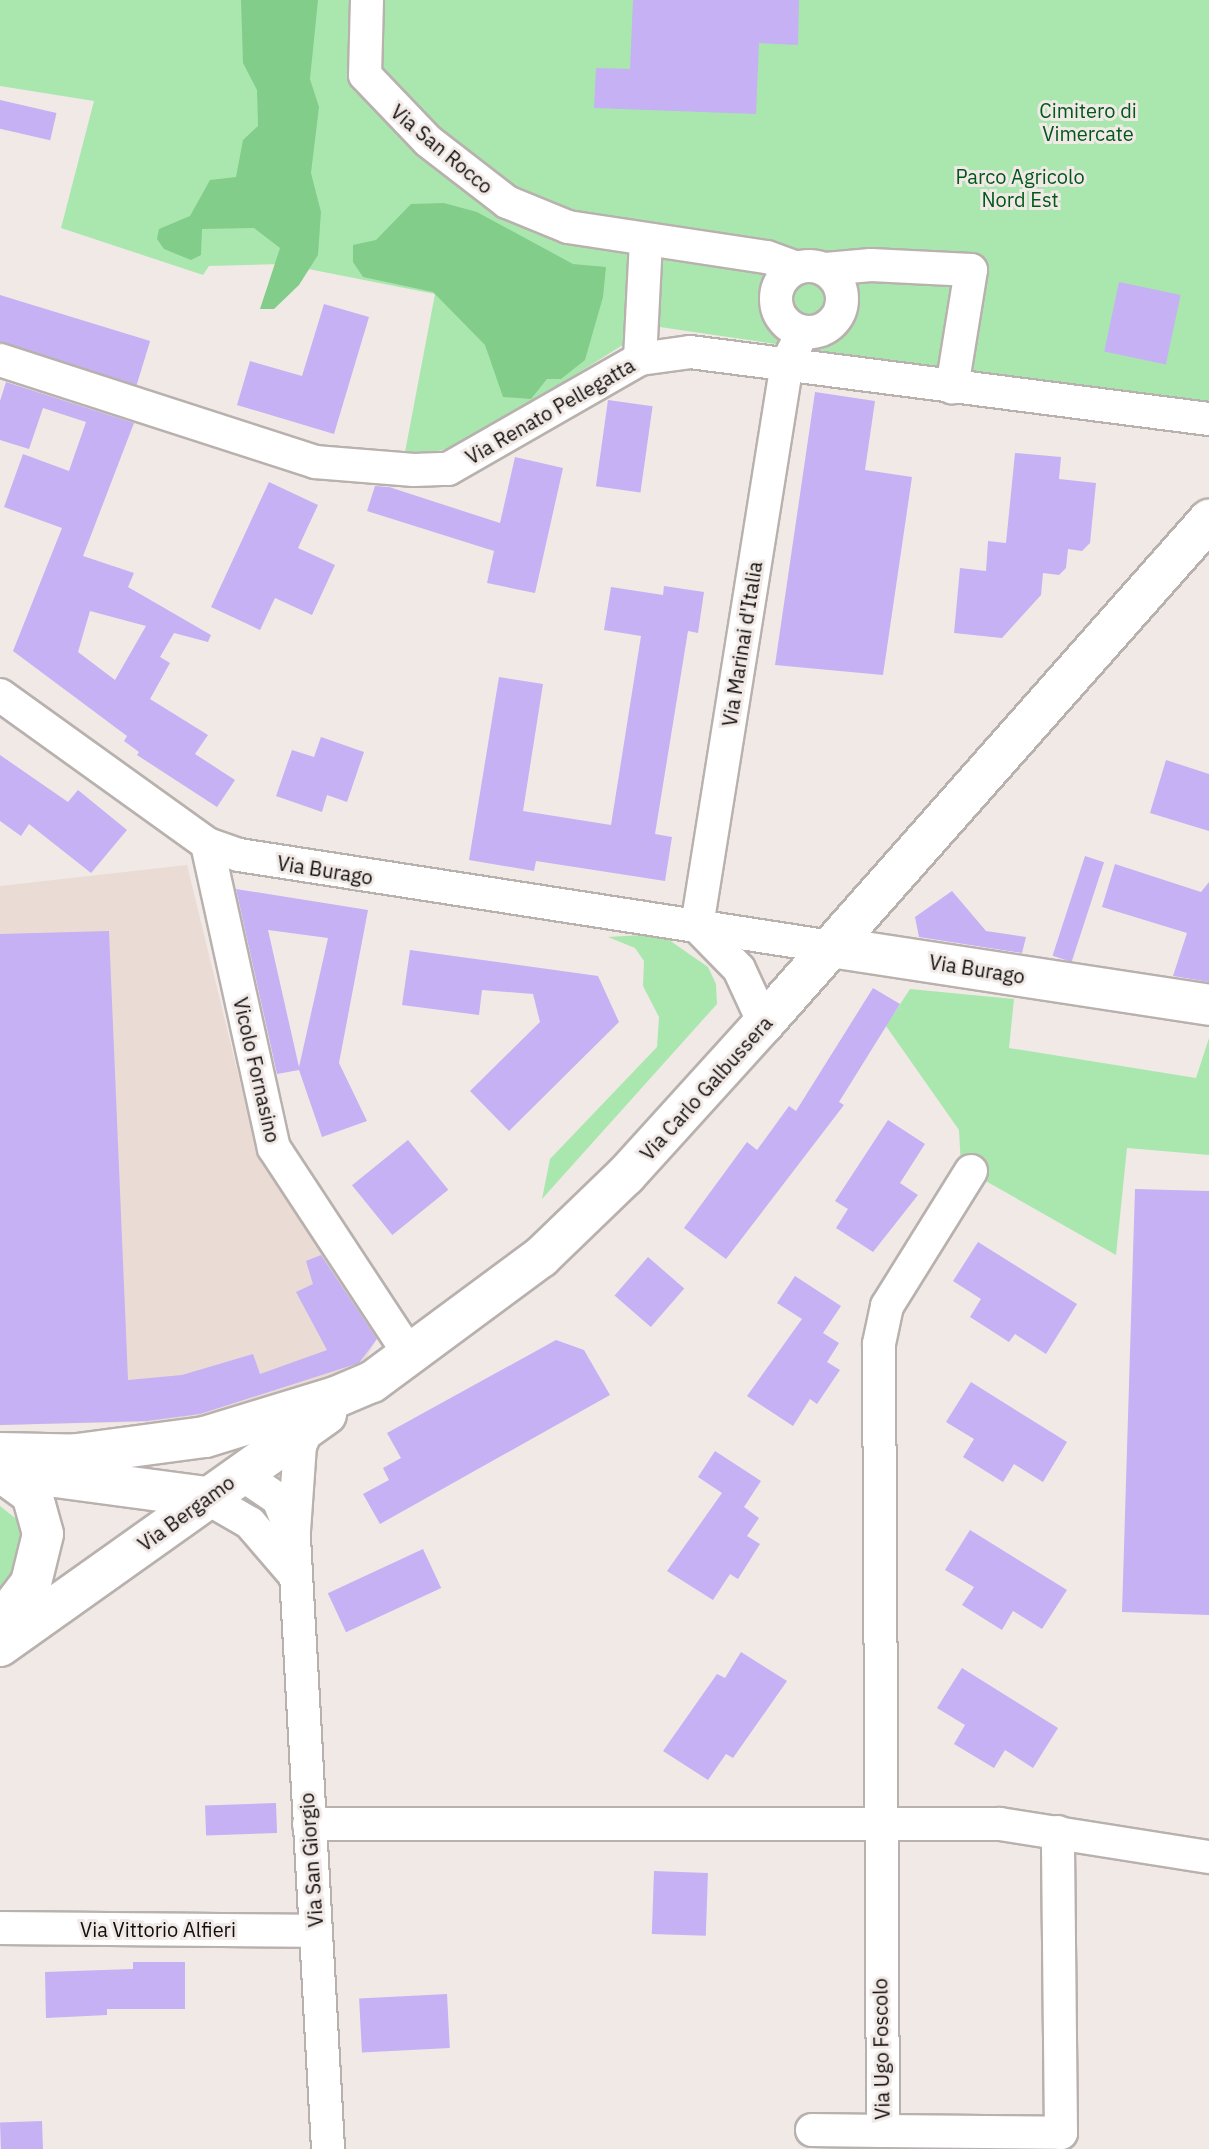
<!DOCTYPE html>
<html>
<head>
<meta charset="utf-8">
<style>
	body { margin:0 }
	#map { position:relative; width:1209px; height:2149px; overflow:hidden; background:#f1e9e6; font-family:"IBM Plex Sans",sans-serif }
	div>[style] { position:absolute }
	.built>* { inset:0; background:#eadbd5 }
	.green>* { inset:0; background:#aae7af }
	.forest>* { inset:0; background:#82cd8a }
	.building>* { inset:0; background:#c5b1f4; transform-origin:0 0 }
	.roads { filter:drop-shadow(2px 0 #b8b1ae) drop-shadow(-2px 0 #b8b1ae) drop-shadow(0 2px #b8b1ae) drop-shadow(0 -2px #b8b1ae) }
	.minor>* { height:32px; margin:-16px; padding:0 16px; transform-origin:16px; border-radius:16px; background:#fff }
	.minor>.ring { margin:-16px; padding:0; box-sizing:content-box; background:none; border:32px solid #fff; border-radius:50% }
	.tertiary>* { height:40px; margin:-20px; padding:0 20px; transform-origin:20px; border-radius:20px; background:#fff }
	span { translate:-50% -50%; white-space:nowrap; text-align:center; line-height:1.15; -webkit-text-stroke:6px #f1e9e6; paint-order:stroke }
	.park-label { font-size:20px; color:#00581b }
	.street-label { font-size:20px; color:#110e0d }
</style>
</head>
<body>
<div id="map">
	<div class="built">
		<i style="clip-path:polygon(187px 865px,253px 1135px,378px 1336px,367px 1357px,341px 1375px,187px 1421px,0 1425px,0 886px)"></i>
	</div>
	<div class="green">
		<i style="clip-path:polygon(0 0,1209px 0,1209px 408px,653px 326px,465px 444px,430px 453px,405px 452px,435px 294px,283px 264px,209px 266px,203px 275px,61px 228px,94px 101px,0 86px)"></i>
		<i style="clip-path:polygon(642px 935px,669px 940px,708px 967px,716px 984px,717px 1004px,542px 1199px,550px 1159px,657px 1047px,659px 1017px,643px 986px,644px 961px,635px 948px,608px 937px)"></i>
		<i style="clip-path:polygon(910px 989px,1014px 999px,1009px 1048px,1196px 1078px,1209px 1038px,1209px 1155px,1127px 1148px,1116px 1255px,961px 1167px,959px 1130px,886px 1026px)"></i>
		<i style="clip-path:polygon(0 1506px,24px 1525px,28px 1537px,0 1605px)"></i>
	</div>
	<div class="forest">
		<i style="clip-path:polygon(241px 0,318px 0,310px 79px,319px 107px,311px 173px,321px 212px,318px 255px,299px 285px,274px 309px,260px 309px,280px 248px,254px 228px,202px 229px,201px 255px,191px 260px,164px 249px,157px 239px,159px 229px,190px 216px,210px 180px,236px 177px,243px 140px,258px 126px,257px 90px,243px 63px)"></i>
		<i style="clip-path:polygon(444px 203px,477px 212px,573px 264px,606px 267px,603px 297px,585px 360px,561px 379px,547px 379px,531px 399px,503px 397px,485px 345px,433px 292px,363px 277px,353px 262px,353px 245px,376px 240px,411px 204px)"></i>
	</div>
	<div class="building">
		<i style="clip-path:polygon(633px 0,799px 0,798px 45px,759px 43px,756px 114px,594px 108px,596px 68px,630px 69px)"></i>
		<i style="left:0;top:100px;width:58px;height:28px;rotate:13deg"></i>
		<i style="left:1119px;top:282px;width:63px;height:71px;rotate:12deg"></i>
		<i style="left:0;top:295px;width:157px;height:47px;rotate:17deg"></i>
		<i style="clip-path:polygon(324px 304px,369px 317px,334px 434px,237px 405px,250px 361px,302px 376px)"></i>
		<i style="clip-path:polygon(evenodd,6px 382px,134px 423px,83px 556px,134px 573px,128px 587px,211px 635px,208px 642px,174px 633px,160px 657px,170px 663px,150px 699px,208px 735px,195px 754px,235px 780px,217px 807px,137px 755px,139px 752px,124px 741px,127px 736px,13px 651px,62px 528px,4px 507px,23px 454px,69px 471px,86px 422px,43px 408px,29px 449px,0 440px,0 401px,6px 382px,90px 611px,146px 626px,115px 680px,78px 652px,90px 611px)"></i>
		<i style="clip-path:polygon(815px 392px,875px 401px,865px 470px,912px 477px,883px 675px,775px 665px)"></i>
		<i style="left:608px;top:400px;width:45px;height:87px;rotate:8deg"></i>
		<i style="clip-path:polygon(1015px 453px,1061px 457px,1059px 479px,1096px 483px,1090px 543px,1082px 551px,1068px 549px,1066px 568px,1059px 575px,1043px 573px,1041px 595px,1002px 638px,954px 633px,960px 568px,986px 571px,988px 541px,1006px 543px)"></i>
		<i style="clip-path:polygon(515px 457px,563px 468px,535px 593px,487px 583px,494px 551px,367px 511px,375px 486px,389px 487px,500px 523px)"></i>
		<i style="clip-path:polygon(269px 482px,318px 505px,298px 548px,335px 565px,312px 615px,275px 598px,260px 630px,211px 607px)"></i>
		<i style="clip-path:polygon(664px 586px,704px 592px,698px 633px,688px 631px,655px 834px,672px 837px,665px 881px,536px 861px,534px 871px,469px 860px,499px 677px,543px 684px,523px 811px,611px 825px,641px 636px,604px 630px,611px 587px,663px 595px)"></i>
		<i style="clip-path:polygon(321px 737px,364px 752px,347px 802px,327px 795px,322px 812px,276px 796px,292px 750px,314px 757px)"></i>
		<i style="clip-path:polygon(0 755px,68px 802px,78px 790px,127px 830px,91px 873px,29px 824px,21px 836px,0 821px)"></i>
		<i style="clip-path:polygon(1166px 760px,1209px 774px,1209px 831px,1150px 813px)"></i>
		<i style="left:1085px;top:856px;width:20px;height:105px;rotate:18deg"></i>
		<i style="clip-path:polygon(1115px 864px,1201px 892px,1209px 882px,1209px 982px,1173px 976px,1187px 933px,1102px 907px)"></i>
		<i style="clip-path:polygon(evenodd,236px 889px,368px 910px,339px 1063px,367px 1121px,322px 1137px,299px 1070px,277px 1074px,236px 889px,268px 930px,328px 938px,299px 1067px,268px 930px)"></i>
		<i style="clip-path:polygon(952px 891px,986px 931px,1026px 937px,1022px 953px,919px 937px,915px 917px)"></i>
		<i style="clip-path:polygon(109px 931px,128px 1380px,182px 1375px,253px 1354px,260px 1374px,327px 1350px,296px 1292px,313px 1284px,306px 1261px,321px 1255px,377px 1339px,359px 1363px,200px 1414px,147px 1421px,0 1425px,0 934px)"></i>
		<i style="clip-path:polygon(410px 950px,598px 976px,619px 1022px,509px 1131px,470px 1091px,540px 1022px,533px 994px,482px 990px,479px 1015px,402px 1005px)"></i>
		<i style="clip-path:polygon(873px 988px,900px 1004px,839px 1102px,844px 1105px,726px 1259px,684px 1228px,747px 1142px,757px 1150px,789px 1106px,796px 1111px)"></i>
		<i style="clip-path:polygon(888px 1120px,925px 1144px,900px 1183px,918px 1195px,873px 1252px,836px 1228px,848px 1209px,835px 1201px)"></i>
		<i style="left:408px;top:1140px;width:64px;height:72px;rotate:51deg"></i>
		<i style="clip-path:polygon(1135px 1189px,1209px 1191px,1209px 1615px,1122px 1612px)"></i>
		<i style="clip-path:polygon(978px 1242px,1077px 1304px,1046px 1354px,1015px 1334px,1009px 1342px,970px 1317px,981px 1299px,953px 1281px)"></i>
		<i style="left:648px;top:1257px;width:48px;height:51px;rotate:41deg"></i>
		<i style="clip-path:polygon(795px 1276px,841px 1306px,823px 1333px,839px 1343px,827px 1362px,840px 1370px,817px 1404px,810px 1399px,793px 1426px,747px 1396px,802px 1319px,777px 1303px)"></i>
		<i style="clip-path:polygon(556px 1340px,584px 1350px,610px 1395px,380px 1524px,363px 1494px,389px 1480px,383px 1468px,401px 1458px,387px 1433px)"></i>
		<i style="clip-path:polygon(971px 1382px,1067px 1442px,1043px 1482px,1014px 1464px,1003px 1482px,963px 1457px,974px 1439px,946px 1422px)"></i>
		<i style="clip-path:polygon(715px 1451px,761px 1481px,744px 1507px,759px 1518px,747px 1536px,760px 1544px,738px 1579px,730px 1574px,713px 1600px,667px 1571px,722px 1493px,698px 1477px)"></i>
		<i style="clip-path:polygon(970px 1530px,1067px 1590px,1042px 1629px,1013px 1611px,1002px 1630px,962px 1605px,974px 1587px,945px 1570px)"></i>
		<i style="left:423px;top:1549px;width:43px;height:105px;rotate:65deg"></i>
		<i style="clip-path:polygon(741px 1652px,787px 1681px,733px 1758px,726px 1754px,708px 1780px,663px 1751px,717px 1674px,725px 1678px)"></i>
		<i style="clip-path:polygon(962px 1668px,1058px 1728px,1033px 1768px,1005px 1750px,994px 1768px,954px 1744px,965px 1725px,937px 1708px)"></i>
		<i style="left:276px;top:1803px;width:30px;height:71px;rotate:88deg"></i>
		<i style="left:654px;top:1871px;width:54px;height:63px;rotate:2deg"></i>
		<i style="clip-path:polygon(133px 1962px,185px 1962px,185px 2009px,107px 2009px,107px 2015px,46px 2018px,45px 1972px,133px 1969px)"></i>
		<i style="left:447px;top:1994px;width:54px;height:88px;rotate:87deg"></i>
		<i style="left:42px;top:2121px;width:28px;height:42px;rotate:88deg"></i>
	</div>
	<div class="roads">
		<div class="minor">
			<i style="left:367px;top:0;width:75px;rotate:91.5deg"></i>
			<i style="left:365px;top:75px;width:91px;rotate:46.3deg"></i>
			<i style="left:428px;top:141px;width:100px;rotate:37.7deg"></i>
			<i style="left:507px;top:202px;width:66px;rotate:22.3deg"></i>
			<i style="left:568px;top:227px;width:201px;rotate:8.6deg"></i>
			<i style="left:767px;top:257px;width:32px;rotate:20deg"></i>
			<i class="ring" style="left:776px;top:266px;width:34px;height:34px"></i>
			<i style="left:826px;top:269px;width:45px;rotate:-5.1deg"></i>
			<i style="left:871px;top:265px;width:100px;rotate:2.9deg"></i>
			<i style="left:971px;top:270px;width:119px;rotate:99.2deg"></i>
			<i style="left:640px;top:359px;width:118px;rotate:-87.1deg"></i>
			<i style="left:0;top:360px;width:331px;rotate:17.9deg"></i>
			<i style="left:315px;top:462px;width:99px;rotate:4.6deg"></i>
			<i style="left:414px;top:470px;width:34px;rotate:-2deg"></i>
			<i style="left:448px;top:469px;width:221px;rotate:-29.8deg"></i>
			<i style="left:640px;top:359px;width:50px;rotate:-8deg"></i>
			<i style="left:690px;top:352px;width:523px;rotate:7.36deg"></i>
			<i style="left:0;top:695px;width:255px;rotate:35.7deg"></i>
			<i style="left:207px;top:844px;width:34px;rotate:19deg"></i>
			<i style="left:239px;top:855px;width:599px;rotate:8.83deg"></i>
			<i style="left:207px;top:844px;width:311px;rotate:77.6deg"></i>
			<i style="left:274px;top:1148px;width:248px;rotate:56.7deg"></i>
			<i style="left:697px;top:926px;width:570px;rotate:-80.92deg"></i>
			<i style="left:787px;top:363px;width:35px;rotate:-63deg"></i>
			<i style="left:697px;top:926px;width:60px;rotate:45.7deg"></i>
			<i style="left:739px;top:969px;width:60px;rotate:65.2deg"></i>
			<i style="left:971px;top:1171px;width:159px;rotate:121.9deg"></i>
			<i style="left:887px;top:1306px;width:39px;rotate:102deg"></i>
			<i style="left:879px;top:1344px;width:787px;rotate:89.71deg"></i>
			<i style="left:883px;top:2131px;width:178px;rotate:0.6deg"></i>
			<i style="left:1061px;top:2133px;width:301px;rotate:-90.6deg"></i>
			<i style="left:241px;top:1474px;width:45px;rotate:34deg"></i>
			<i style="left:278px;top:1499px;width:42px;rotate:67.7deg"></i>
			<i style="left:294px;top:1538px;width:612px;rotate:86.81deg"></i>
			<i style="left:205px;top:1497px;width:52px;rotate:30deg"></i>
			<i style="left:250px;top:1523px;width:65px;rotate:49.4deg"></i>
			<i style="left:294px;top:1531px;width:85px;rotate:-86deg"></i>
			<i style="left:300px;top:1446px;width:21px;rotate:-67deg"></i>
			<i style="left:309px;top:1824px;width:691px"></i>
			<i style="left:1000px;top:1824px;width:212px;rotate:9deg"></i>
			<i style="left:0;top:1928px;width:316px;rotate:0.5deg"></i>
			<i style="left:812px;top:2130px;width:71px;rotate:0.8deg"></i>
		</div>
		<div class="tertiary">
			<i style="left:831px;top:947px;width:382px;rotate:8.7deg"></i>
			<i style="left:0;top:1453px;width:95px;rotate:1.2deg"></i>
			<i style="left:70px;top:1455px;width:136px;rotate:-7.6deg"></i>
			<i style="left:205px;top:1437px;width:137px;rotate:-17deg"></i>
			<i style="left:336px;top:1397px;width:39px;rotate:-23deg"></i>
			<i style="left:372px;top:1382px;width:210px;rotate:-36.5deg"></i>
			<i style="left:541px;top:1257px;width:118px;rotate:-44deg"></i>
			<i style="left:626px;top:1175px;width:205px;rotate:-47.8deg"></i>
			<i style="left:764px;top:1023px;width:672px;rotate:-48.5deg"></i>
			<i style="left:0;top:1471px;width:39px;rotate:36deg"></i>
			<i style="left:32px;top:1494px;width:41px;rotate:74.6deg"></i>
			<i style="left:43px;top:1534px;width:50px;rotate:103.8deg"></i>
			<i style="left:31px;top:1583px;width:51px;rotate:127.1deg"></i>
			<i style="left:48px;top:1476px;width:158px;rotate:7.6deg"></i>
			<i style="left:0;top:1646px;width:400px;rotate:-35.4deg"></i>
		</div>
	</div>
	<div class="park-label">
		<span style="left:1088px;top:122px">Cimitero di<br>Vimercate</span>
		<span style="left:1020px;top:188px">Parco Agricolo<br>Nord Est</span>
	</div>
	<div class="street-label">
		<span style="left:442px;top:149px;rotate:40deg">Via San Rocco</span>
		<span style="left:550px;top:411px;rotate:-30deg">Via Renato Pellegatta</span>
		<span style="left:742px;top:644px;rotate:-81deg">Via Marinai d'Italia</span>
		<span style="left:325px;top:870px;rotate:9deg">Via Burago</span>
		<span style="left:977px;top:969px;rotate:9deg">Via Burago</span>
		<span style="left:257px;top:1070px;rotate:77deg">Vicolo Fornasino</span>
		<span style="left:706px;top:1088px;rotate:-48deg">Via Carlo Galbussera</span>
		<span style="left:186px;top:1513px;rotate:-36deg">Via Bergamo</span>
		<span style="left:311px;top:1860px;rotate:-94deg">Via San Giorgio</span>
		<span style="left:158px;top:1929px">Via Vittorio Alfieri</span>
		<span style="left:881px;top:2049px;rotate:-91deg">Via Ugo Foscolo</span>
	</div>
</div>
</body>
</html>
